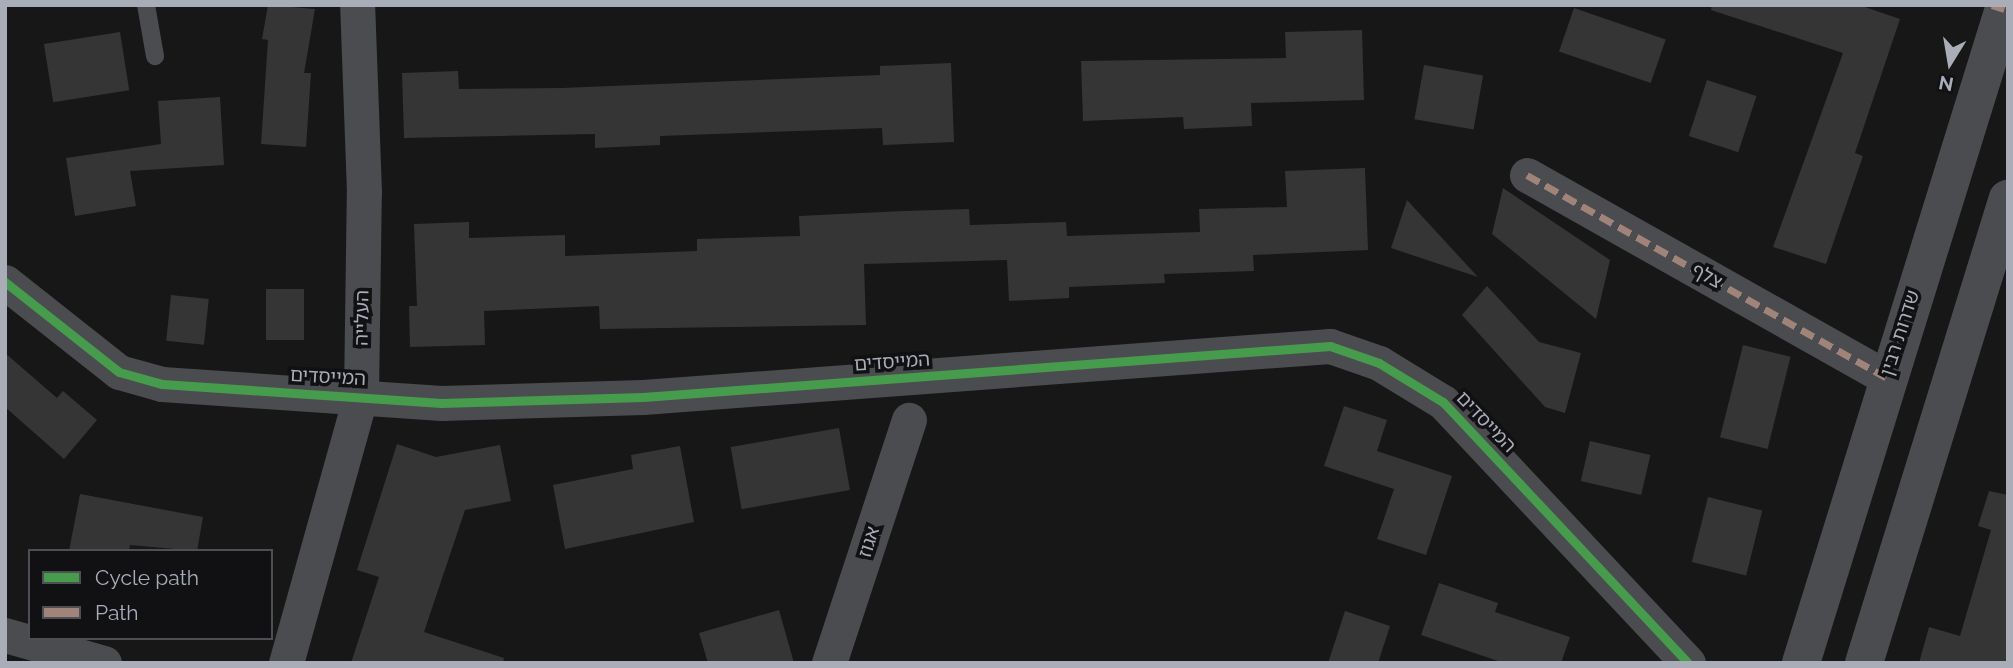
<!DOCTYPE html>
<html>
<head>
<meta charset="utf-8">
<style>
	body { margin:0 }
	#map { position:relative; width:2013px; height:668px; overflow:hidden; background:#171717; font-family:Raleway,"Noto Sans Hebrew",sans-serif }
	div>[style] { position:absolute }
	.building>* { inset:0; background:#353536; transform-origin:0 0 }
	.service>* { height:18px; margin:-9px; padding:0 9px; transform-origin:9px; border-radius:9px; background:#4b4c50 }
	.minor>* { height:35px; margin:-17.5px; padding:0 17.5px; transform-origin:17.5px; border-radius:17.5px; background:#4b4c50 }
	.tertiary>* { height:38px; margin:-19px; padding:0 19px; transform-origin:19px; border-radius:19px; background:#4b4c50 }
	.quiet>* { height:7px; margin-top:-3.5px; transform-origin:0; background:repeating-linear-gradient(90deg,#a18479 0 14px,transparent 0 21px) }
	.cycleway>* { height:9px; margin:-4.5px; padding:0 4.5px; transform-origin:4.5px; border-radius:4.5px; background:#469c4c }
	span { translate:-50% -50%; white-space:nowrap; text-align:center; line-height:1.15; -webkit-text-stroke:7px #111113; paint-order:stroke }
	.street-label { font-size:19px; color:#a8adb8 }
	.frame { position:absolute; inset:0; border:7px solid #a8adb8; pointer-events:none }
	.legend { position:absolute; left:28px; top:549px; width:245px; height:91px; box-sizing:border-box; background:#111113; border:2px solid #4d4f55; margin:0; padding:9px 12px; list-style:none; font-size:21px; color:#a8adb8 }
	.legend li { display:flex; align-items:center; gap:14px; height:35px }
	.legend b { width:35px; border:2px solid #4d4f55 }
	.north { position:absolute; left:1915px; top:28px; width:70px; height:70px; -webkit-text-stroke:5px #111113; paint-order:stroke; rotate:191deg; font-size:19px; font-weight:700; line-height:28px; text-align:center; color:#a8adb8 }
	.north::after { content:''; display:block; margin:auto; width:24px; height:32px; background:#a8adb8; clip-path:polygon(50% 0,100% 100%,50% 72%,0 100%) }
</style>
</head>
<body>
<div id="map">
	<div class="building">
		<i style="clip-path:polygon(268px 5px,315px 9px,304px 73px,311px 73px,306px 147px,261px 144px,268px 40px,262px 39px)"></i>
		<i style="clip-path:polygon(1712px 5px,1859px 5px,1900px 19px,1855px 153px,1863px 156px,1826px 264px,1773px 247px,1843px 53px,1711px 10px)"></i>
		<i style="left:1574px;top:8px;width:97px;height:46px;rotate:19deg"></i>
		<i style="clip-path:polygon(1362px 30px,1364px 100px,1251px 103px,1252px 126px,1184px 129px,1183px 117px,1083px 121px,1081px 61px,1286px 58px,1285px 32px)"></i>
		<i style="left:120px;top:32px;width:59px;height:77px;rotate:81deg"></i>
		<i style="clip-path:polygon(951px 63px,954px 142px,883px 145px,882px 128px,660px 136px,660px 145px,595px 148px,595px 134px,404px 138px,402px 73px,458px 71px,459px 89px,562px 88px,880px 75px,880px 66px)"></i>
		<i style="left:1424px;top:65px;width:60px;height:55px;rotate:10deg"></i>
		<i style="left:1707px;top:80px;width:52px;height:59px;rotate:18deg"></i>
		<i style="clip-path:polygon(220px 97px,224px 165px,130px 171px,136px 206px,75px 216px,66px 158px,161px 144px,158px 101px)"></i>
		<i style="clip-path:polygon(1365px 168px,1368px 250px,1253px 255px,1254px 271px,1164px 274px,1165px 283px,1069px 287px,1069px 298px,1009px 301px,1007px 260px,864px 264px,866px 325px,600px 329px,599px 306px,484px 311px,485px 345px,410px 347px,409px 306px,417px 306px,414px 224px,469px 222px,469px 238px,565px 235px,565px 256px,697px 251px,697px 239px,800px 236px,799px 216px,904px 211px,969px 209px,970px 225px,1066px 222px,1067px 236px,1200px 232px,1199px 209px,1287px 207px,1285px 171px)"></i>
		<i style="clip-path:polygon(1503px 188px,1610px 260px,1596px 319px,1492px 234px)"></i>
		<i style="clip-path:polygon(1407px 200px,1478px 277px,1391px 248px)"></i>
		<i style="clip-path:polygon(1487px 286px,1539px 342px,1581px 353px,1565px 413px,1545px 407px,1462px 315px)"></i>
		<i style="left:266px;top:289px;width:38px;height:51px"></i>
		<i style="left:171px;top:295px;width:38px;height:46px;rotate:6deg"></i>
		<i style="left:1743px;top:345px;width:49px;height:95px;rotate:14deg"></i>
		<i style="clip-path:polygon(5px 353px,57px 398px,63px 391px,97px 420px,64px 459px,5px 407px)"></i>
		<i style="clip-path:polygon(1344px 406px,1387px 420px,1377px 451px,1452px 476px,1426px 555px,1377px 539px,1394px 489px,1324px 466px)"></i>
		<i style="left:839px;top:428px;width:63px;height:110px;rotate:80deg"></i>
		<i style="left:1590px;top:441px;width:62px;height:41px;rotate:13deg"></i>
		<i style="clip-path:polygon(397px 444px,436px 457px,500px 445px,511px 501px,465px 510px,424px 632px,504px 658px,503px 663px,351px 663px,379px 577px,357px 570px)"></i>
		<i style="clip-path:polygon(680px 446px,694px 522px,565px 549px,553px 485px,633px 469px,631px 455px)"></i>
		<i style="clip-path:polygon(1989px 491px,2008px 495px,2008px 663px,1919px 663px,1929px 627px,1960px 636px,1991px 530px,1978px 526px)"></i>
		<i style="clip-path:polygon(80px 494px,203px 517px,197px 551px,130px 545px,129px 551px,69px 551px)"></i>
		<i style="left:1708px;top:497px;width:56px;height:67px;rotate:14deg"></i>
		<i style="clip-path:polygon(1439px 583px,1498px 603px,1495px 612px,1570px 637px,1561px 663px,1504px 663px,1421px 635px)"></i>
		<i style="clip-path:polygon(779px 610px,794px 663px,708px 663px,699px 633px)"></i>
		<i style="clip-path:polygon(1345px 611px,1390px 626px,1378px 663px,1328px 663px)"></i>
	</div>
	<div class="service">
		<i style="left:146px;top:5px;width:52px;rotate:80deg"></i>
	</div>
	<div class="minor">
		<i style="left:1527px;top:175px;width:412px;rotate:29.4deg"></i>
		<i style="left:5px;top:282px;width:145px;rotate:38.3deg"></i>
		<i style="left:119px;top:372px;width:45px;rotate:15.6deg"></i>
		<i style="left:162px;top:384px;width:280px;rotate:3.9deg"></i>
		<i style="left:441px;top:403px;width:202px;rotate:-1.7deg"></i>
		<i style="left:643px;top:397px;width:689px;rotate:-4.25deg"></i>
		<i style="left:1330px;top:346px;width:52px;rotate:19.1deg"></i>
		<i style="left:1379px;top:363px;width:75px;rotate:31.4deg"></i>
		<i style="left:1443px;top:402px;width:358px;rotate:46.8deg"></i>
		<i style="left:5px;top:635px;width:103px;rotate:15.8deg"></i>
		<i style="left:286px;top:663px;width:278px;rotate:-74.4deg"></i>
		<i style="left:361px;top:395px;width:203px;rotate:-89.2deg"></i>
		<i style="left:364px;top:192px;width:187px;rotate:-92.1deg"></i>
		<i style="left:829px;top:663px;width:256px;rotate:-71.8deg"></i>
	</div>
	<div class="tertiary">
		<i style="left:1801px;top:663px;width:689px;rotate:-72.77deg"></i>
		<i style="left:1864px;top:663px;width:486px;rotate:-72.8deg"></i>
	</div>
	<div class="quiet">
		<i style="left:1992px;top:5px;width:13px;rotate:18deg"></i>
		<i style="left:1527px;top:175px;width:412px;rotate:29.4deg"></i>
	</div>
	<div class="cycleway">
		<i style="left:5px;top:282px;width:145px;rotate:38.3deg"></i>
		<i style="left:119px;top:372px;width:45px;rotate:15.6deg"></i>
		<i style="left:162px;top:384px;width:280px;rotate:3.9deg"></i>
		<i style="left:441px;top:403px;width:202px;rotate:-1.7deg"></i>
		<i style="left:643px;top:397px;width:689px;rotate:-4.25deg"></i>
		<i style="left:1330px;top:346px;width:52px;rotate:19.1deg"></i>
		<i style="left:1379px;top:363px;width:75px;rotate:31.4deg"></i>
		<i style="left:1443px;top:402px;width:358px;rotate:46.8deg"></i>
	</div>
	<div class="street-label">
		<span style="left:1707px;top:276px;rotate:29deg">צלף</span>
		<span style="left:362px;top:318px;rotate:-89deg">העלייה</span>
		<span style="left:1900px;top:333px;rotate:-72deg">שדרות רבין</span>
		<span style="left:892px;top:362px;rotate:-4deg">המייסדים</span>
		<span style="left:328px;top:377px;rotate:3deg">המייסדים</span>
		<span style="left:1486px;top:422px;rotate:46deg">המייסדים</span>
		<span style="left:869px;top:542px;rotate:-72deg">אגוז</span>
	</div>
	<div class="frame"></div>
	<ul class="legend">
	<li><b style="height:9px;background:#469c4c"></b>Cycle path</li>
	<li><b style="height:9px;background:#a18479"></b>Path</li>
	</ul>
	<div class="north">N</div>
</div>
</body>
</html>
